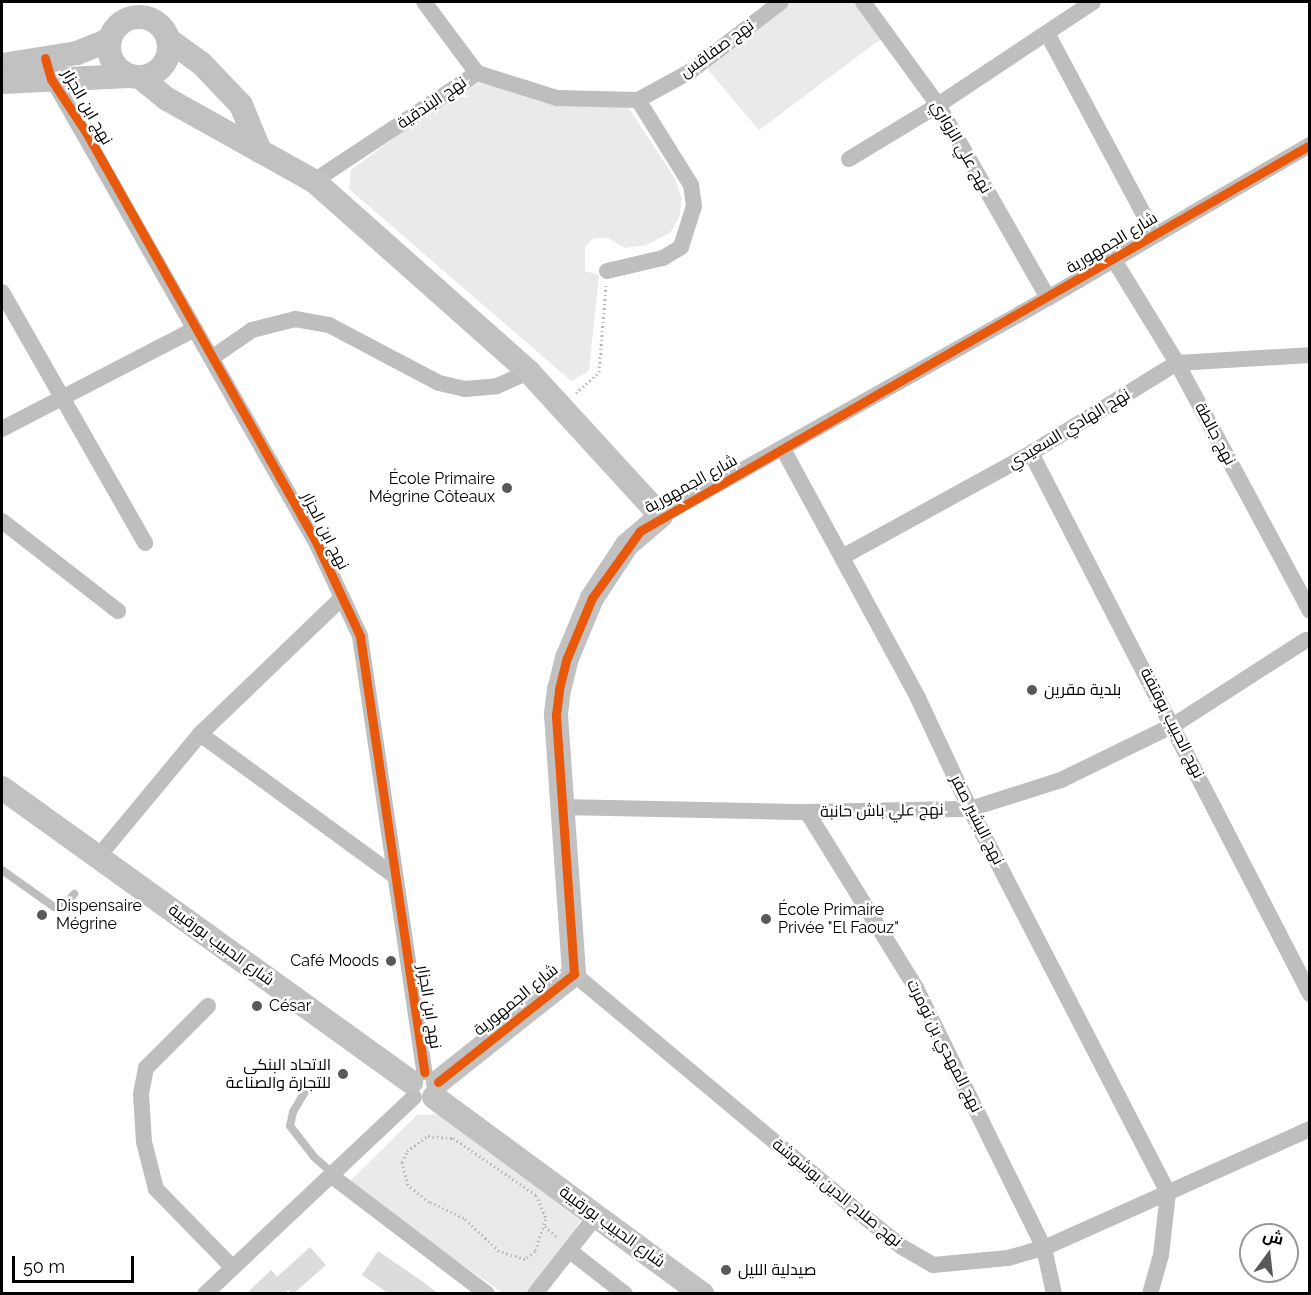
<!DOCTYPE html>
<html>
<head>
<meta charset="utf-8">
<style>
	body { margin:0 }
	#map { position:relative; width:1311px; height:1295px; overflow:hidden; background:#fff; font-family:Raleway,Cairo,sans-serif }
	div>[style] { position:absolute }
	.green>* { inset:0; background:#eaeaea }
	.building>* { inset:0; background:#dcdcdc }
	.path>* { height:3px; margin-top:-1.5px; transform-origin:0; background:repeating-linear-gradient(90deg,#b8b8b8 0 1.5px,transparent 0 4.5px) }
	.lane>* { height:8px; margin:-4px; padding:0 4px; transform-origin:4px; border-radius:4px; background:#bebebe }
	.street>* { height:16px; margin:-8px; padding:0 8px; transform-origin:8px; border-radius:8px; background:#bebebe }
	.secondary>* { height:24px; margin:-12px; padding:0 12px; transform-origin:12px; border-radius:12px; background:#c1c1c1 }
	.secondary>.ring { margin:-12px; padding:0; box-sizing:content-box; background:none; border:24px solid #c1c1c1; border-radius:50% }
	.cycleway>* { height:9px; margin:-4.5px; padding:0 4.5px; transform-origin:4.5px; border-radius:4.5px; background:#e8590c }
	.dots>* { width:16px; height:16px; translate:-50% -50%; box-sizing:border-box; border:3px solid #fff; border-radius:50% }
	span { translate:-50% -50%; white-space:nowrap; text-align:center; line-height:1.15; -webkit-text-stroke:5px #fff; paint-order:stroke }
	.street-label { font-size:16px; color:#000 }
	.poi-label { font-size:16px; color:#000 }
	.right { translate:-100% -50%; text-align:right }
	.left { translate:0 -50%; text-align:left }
	.frame { position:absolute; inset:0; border:3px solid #000; pointer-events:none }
	.north { position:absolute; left:1239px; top:1223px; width:60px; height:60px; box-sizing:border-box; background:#fff; border:2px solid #999; border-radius:50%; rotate:15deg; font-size:16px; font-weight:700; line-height:24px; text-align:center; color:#000 }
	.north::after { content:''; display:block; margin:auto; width:21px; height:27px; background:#595959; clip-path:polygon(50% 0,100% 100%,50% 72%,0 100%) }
	.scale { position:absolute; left:12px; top:1256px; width:122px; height:27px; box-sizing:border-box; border:3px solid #000; border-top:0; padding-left:8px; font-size:18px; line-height:21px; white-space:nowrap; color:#000; -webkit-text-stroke:4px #fff; paint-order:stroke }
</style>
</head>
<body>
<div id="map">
	<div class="green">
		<i style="clip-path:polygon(786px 2px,854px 2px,881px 39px,759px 130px,703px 64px)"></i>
		<i style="clip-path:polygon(480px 83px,562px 104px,628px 107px,675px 179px,682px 199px,679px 218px,670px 233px,646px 245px,625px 248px,608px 238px,594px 238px,585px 247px,585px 271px,599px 275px,589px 371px,571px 381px,349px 189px,351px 170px,457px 91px)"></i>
		<i style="clip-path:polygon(445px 1114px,583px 1216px,536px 1293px,503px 1293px,347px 1184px,417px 1115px)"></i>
	</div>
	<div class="building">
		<i style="clip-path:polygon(310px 1247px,326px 1265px,293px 1294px,288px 1290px,284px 1294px,246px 1294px,271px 1270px,277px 1277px)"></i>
		<i style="clip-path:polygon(378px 1251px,419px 1279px,439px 1294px,389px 1294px,362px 1275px)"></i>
	</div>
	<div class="path">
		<i style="left:576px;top:393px;width:31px;rotate:-42deg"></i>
		<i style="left:599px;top:372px;width:87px;rotate:-85.4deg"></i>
		<i style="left:428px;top:1136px;width:25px;rotate:5deg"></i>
		<i style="left:453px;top:1138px;width:101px;rotate:34.5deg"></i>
		<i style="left:536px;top:1195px;width:26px;rotate:67deg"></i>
		<i style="left:546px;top:1219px;width:34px;rotate:109deg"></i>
		<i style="left:535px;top:1251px;width:13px;rotate:141deg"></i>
		<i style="left:525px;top:1259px;width:27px;rotate:-163deg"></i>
		<i style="left:499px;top:1251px;width:48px;rotate:-136.7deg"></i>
		<i style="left:464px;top:1218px;width:38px;rotate:-155deg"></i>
		<i style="left:429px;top:1202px;width:27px;rotate:-141deg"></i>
		<i style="left:408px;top:1185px;width:24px;rotate:-105deg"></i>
		<i style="left:402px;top:1162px;width:12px;rotate:-66deg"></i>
		<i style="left:407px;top:1151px;width:26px;rotate:-36deg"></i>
		<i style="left:545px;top:1226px;width:16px;rotate:43deg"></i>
	</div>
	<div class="lane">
		<i style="left:2px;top:870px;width:64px;rotate:35.4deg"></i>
		<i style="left:54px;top:907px;width:10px;rotate:-6deg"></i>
		<i style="left:64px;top:906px;width:16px;rotate:-50deg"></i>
		<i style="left:308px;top:1087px;width:29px;rotate:121deg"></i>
		<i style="left:293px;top:1112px;width:14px;rotate:102deg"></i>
		<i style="left:290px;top:1126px;width:39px;rotate:52deg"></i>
		<i style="left:314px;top:1157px;width:28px;rotate:41deg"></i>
	</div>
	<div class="street">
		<i style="left:424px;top:2px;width:89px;rotate:53.3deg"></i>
		<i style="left:863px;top:2px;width:127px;rotate:53.9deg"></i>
		<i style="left:938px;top:105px;width:222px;rotate:60.3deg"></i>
		<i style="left:1047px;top:33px;width:229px;rotate:61.9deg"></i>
		<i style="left:49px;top:73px;width:542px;rotate:60.36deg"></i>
		<i style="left:317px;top:544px;width:102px;rotate:64.9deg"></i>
		<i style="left:360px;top:636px;width:441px;rotate:81.6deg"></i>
		<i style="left:477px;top:73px;width:84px;rotate:17.4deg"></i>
		<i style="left:557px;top:98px;width:81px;rotate:1.4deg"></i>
		<i style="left:638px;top:100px;width:60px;rotate:-28.7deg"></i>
		<i style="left:691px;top:71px;width:113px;rotate:-37.5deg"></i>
		<i style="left:849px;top:159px;width:104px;rotate:-31.2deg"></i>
		<i style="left:938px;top:105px;width:186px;rotate:-33.6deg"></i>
		<i style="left:314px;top:181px;width:196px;rotate:-33.5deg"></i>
		<i style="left:1114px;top:260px;width:121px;rotate:58.5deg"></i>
		<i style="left:1177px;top:363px;width:281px;rotate:61.8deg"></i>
		<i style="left:607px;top:271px;width:57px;rotate:-13.1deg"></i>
		<i style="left:663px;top:258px;width:21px;rotate:-31deg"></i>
		<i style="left:681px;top:247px;width:43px;rotate:-72.4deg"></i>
		<i style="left:694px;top:206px;width:21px;rotate:-98deg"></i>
		<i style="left:691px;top:185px;width:100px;rotate:-121.9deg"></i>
		<i style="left:2px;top:292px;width:289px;rotate:60.3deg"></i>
		<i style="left:213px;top:357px;width:47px;rotate:-34.7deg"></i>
		<i style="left:252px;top:330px;width:44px;rotate:-14.3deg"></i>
		<i style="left:295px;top:319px;width:35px;rotate:10deg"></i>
		<i style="left:329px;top:325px;width:124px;rotate:27.8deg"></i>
		<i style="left:439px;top:383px;width:27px;rotate:13deg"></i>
		<i style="left:465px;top:389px;width:32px;rotate:-5deg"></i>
		<i style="left:497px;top:386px;width:35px;rotate:-24deg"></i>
		<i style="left:2px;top:429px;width:217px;rotate:-27.4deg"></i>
		<i style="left:783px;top:449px;width:283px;rotate:61.5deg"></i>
		<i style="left:918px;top:698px;width:123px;rotate:64.9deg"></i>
		<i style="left:970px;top:809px;width:432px;rotate:62.7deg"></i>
		<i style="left:1168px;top:1193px;width:62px;rotate:96.4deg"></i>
		<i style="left:1161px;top:1255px;width:41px;rotate:105.8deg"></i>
		<i style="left:1031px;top:453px;width:609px;rotate:62.72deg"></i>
		<i style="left:661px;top:516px;width:444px;rotate:-29.4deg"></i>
		<i style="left:1048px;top:298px;width:303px;rotate:-30.3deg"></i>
		<i style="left:2px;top:521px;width:147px;rotate:37.8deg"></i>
		<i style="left:844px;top:556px;width:213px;rotate:-28.8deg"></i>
		<i style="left:1031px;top:453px;width:172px;rotate:-31.7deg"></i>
		<i style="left:1177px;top:363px;width:133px;rotate:-3.4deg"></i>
		<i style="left:200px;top:734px;width:241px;rotate:36.1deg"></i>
		<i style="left:561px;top:807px;width:246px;rotate:1.2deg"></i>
		<i style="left:807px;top:812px;width:163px;rotate:-1.1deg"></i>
		<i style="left:970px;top:809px;width:96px;rotate:-17.7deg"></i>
		<i style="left:1061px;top:780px;width:126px;rotate:-26deg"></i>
		<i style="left:1174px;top:725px;width:157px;rotate:-32.8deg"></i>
		<i style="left:807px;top:812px;width:207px;rotate:58.2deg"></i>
		<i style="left:916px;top:988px;width:290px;rotate:63.8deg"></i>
		<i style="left:1044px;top:1248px;width:47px;rotate:77.7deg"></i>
		<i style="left:98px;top:857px;width:160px;rotate:-50.3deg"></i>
		<i style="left:200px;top:734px;width:197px;rotate:-43.8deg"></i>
		<i style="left:574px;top:974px;width:361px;rotate:39.9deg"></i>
		<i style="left:851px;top:1206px;width:65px;rotate:38.8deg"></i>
		<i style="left:902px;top:1247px;width:36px;rotate:30deg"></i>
		<i style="left:933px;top:1265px;width:75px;rotate:-5.3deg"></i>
		<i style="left:1008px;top:1258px;width:37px;rotate:-16deg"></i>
		<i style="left:1044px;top:1248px;width:291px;rotate:-24.1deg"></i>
		<i style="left:208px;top:1006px;width:88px;rotate:135deg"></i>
		<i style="left:146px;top:1068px;width:26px;rotate:101deg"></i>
		<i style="left:141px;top:1094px;width:48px;rotate:86.4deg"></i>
		<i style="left:144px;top:1142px;width:49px;rotate:75.7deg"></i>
		<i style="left:156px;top:1189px;width:110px;rotate:45.7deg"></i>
		<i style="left:333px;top:1177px;width:193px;rotate:37.2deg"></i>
		<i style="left:570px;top:1251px;width:70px;rotate:38deg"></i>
		<i style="left:205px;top:1294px;width:287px;rotate:-43.3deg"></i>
		<i style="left:535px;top:1294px;width:99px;rotate:-52deg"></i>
	</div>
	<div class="secondary">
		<i class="ring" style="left:109px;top:17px;width:36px;height:36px"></i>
		<i style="left:169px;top:40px;width:39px;rotate:36deg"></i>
		<i style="left:201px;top:63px;width:58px;rotate:46.4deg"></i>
		<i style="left:241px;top:105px;width:50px;rotate:67.6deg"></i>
		<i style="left:2px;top:65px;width:76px;rotate:-9.1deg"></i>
		<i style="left:77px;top:53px;width:35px;rotate:-22deg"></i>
		<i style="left:141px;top:78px;width:33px;rotate:39deg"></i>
		<i style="left:167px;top:99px;width:168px;rotate:29.2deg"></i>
		<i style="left:314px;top:181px;width:288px;rotate:41.6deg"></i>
		<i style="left:529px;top:372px;width:195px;rotate:47.5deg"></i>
		<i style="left:661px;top:516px;width:45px;rotate:139.5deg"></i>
		<i style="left:627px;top:545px;width:64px;rotate:123.4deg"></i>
		<i style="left:592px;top:598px;width:65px;rotate:112.6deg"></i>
		<i style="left:567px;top:658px;width:32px;rotate:104deg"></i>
		<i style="left:559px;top:689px;width:26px;rotate:97deg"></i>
		<i style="left:556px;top:715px;width:260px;rotate:86deg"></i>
		<i style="left:574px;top:974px;width:174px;rotate:141.5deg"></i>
		<i style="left:2px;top:82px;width:128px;rotate:-2.7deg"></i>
		<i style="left:2px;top:788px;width:504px;rotate:35.71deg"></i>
		<i style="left:434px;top:1097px;width:333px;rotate:36.3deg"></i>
	</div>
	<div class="cycleway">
		<i style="left:45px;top:58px;width:22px;rotate:74deg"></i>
		<i style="left:51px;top:79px;width:64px;rotate:56.6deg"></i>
		<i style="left:86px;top:132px;width:472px;rotate:60.7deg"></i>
		<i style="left:317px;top:544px;width:102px;rotate:64.9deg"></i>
		<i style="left:360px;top:636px;width:441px;rotate:81.6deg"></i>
		<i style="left:438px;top:1082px;width:174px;rotate:-38.5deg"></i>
		<i style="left:574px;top:974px;width:260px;rotate:-94deg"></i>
		<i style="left:556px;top:715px;width:26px;rotate:-83deg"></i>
		<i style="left:559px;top:689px;width:32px;rotate:-76deg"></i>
		<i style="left:567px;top:658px;width:65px;rotate:-67.4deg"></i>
		<i style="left:592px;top:598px;width:82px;rotate:-54.4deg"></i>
		<i style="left:640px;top:531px;width:773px;rotate:-29.95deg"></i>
	</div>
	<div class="dots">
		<i style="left:507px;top:488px;background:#595959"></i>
		<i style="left:1032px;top:690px;background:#595959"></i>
		<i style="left:42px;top:915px;background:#595959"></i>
		<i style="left:766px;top:919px;background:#595959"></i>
		<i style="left:391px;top:961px;background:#595959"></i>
		<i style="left:257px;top:1006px;background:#595959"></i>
		<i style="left:343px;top:1074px;background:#595959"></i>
		<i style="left:726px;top:1270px;background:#595959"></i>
	</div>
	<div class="street-label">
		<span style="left:717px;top:49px;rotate:-36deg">نهج صفاقس</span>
		<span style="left:432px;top:103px;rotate:-34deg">نهج البندقية</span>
		<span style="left:87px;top:107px;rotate:60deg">نهج ابن الجزار</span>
		<span style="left:961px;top:147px;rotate:60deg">نهج علي الزواري</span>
		<span style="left:1112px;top:243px;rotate:-31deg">شارع الجمهورية</span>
		<span style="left:1069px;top:429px;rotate:-31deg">نهج الهادي السعيدي</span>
		<span style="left:1215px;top:434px;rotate:62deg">نهج جالطة</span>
		<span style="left:691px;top:484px;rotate:-29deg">شارع الجمهورية</span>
		<span style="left:325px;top:531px;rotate:63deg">نهج ابن الجزار</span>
		<span style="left:1172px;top:723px;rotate:63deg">نهج الحبيب بوقتفة</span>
		<span style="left:882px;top:811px;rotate:-1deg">نهج علي باش حانبة</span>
		<span style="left:977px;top:820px;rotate:63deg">نهج البشير صفر</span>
		<span style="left:221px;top:945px;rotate:36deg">شارع الحبيب بورقيبة</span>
		<span style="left:516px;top:1000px;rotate:-39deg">شارع الجمهورية</span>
		<span style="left:429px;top:1007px;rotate:81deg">نهج ابن الجزار</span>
		<span style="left:944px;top:1046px;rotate:63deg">نهج المهدي بن تومرت</span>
		<span style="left:837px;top:1193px;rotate:39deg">نهج صلاح الدين بوشوشة</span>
		<span style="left:612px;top:1227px;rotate:36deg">شارع الحبيب بورقيبة</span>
	</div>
	<div class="poi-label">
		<span class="right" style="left:495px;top:488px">École Primaire<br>Mégrine Côteaux</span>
		<span class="left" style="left:1044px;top:690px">بلدية مقرين</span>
		<span class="left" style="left:56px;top:915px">Dispensaire<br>Mégrine</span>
		<span class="left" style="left:778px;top:919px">École Primaire<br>Privée "El Faouz"</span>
		<span class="right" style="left:379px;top:961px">Café Moods</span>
		<span class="left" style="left:269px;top:1006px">César</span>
		<span class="right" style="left:331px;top:1074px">الاتحاد البنكي<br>للتجارة والصناعة</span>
		<span class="left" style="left:738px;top:1270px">صيدلية الليل</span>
	</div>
	<div class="frame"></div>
	<div class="north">ش</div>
	<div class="scale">50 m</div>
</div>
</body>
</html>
